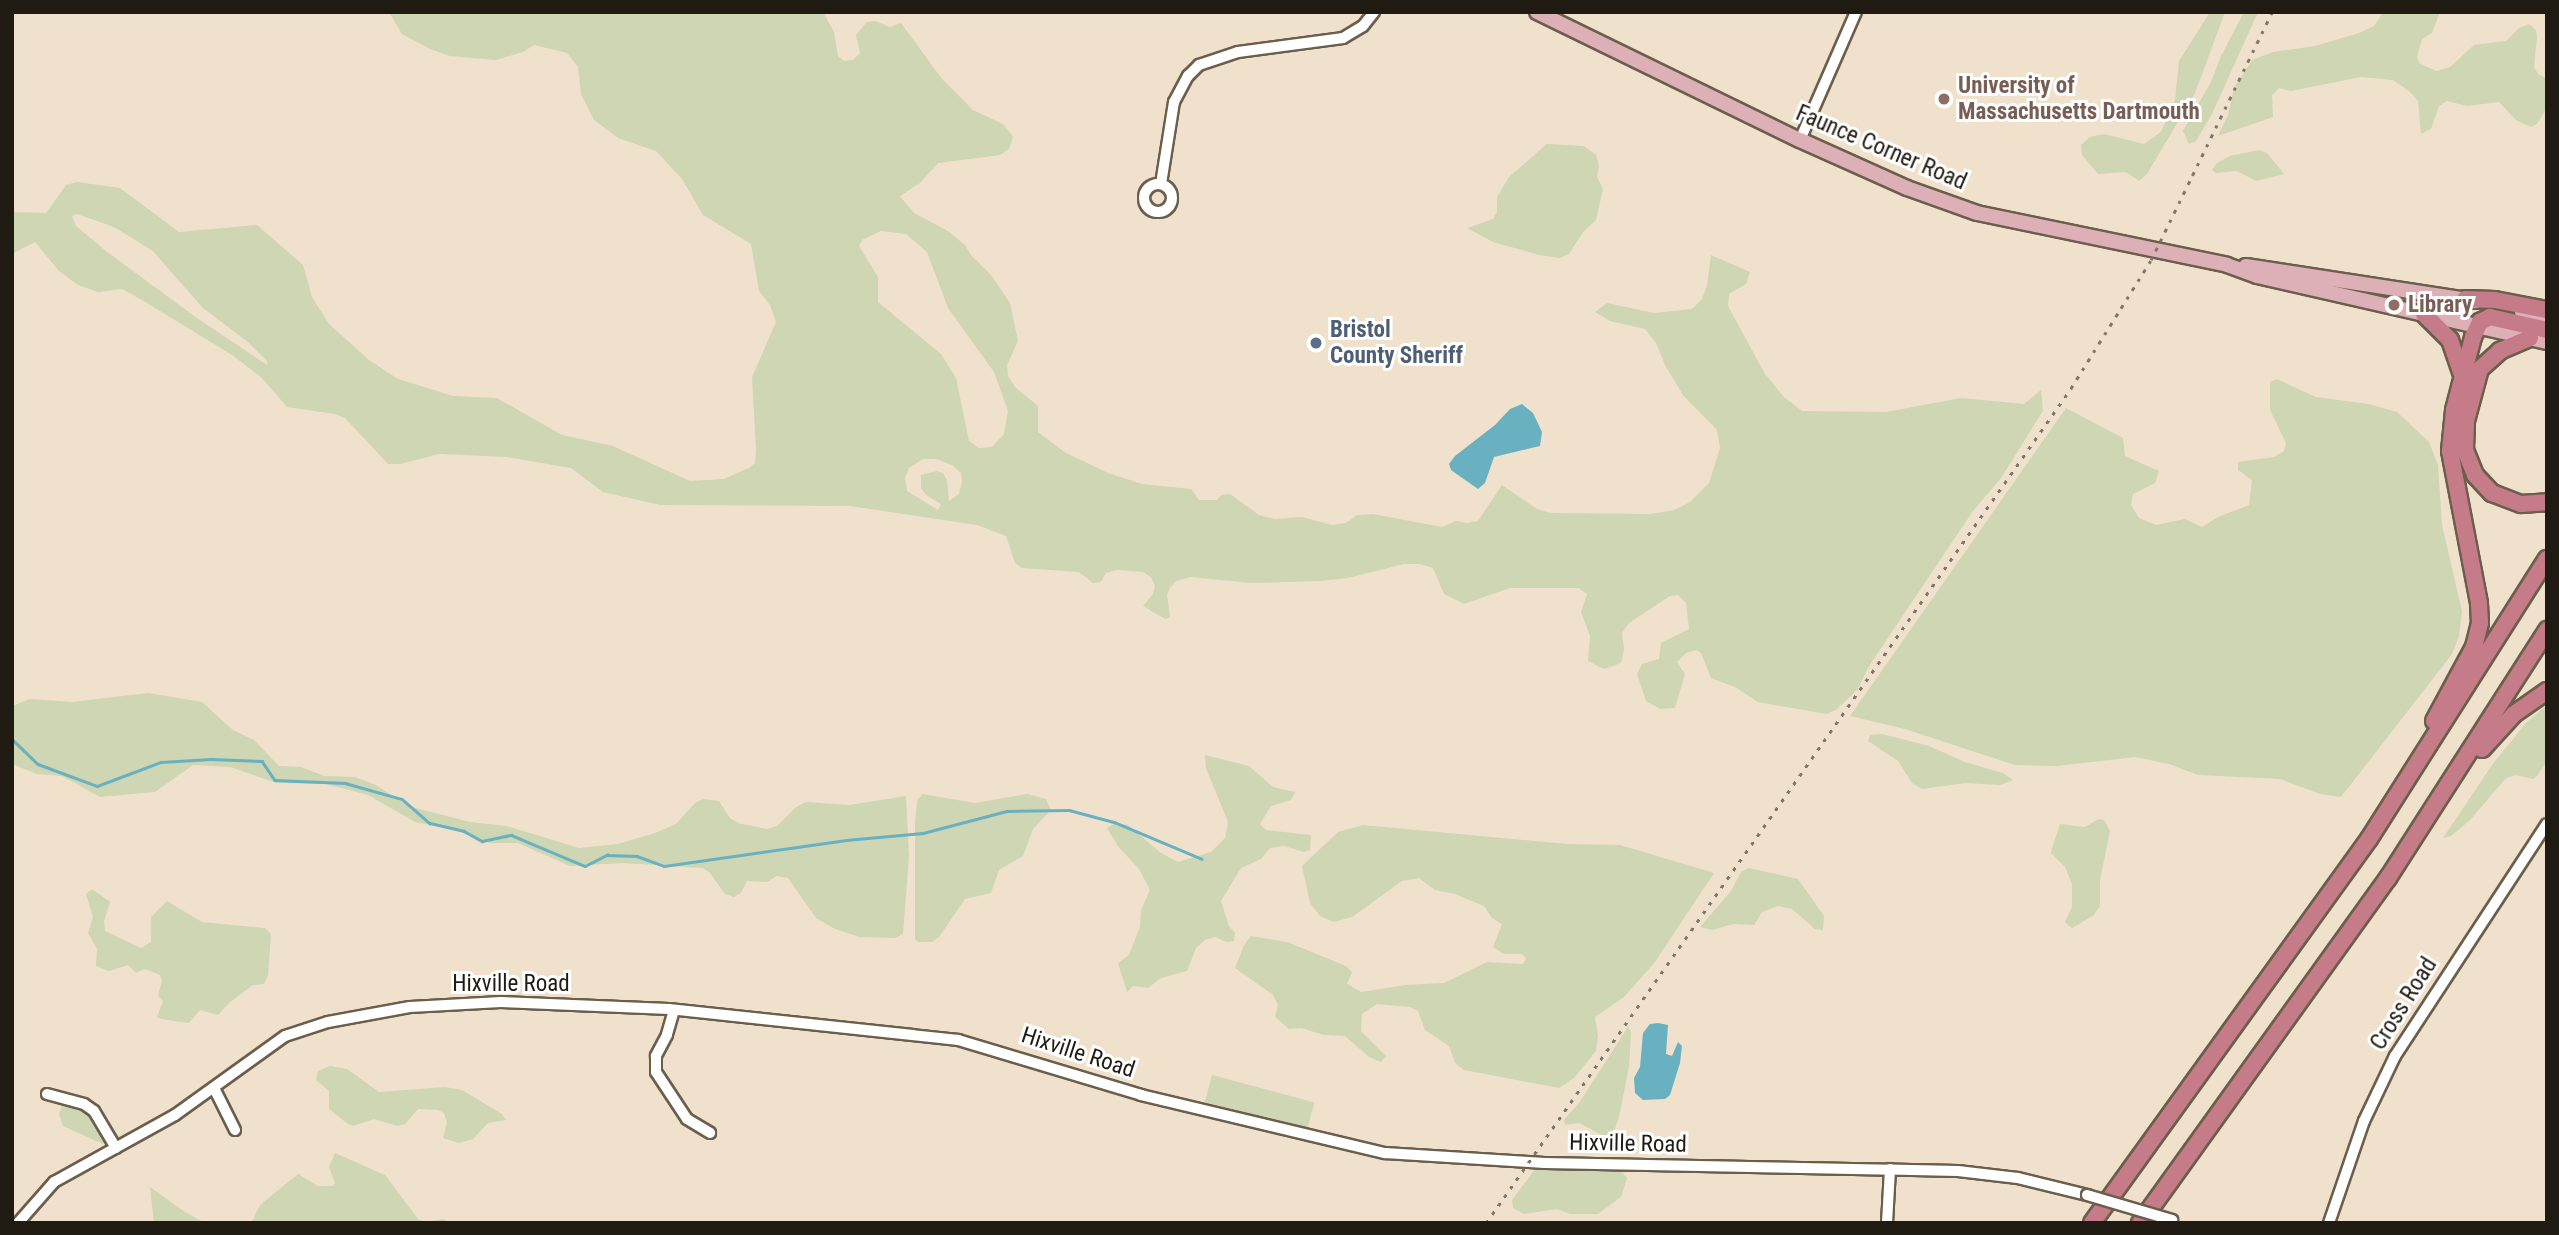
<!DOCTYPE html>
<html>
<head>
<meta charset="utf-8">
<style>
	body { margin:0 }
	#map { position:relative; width:2559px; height:1235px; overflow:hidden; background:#f0e1cc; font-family:"Roboto Condensed",sans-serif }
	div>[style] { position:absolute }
	.green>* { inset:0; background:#ced6b3; transform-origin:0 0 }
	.water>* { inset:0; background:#69b1c0 }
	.stream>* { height:2.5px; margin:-1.25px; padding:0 1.25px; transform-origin:1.25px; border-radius:1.25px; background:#69b1c0 }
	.roads { filter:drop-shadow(2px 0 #6b5e4c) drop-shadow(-2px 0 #6b5e4c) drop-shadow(0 2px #6b5e4c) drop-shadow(0 -2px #6b5e4c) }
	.minor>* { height:10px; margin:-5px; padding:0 5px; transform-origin:5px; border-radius:5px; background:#fff }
	.minor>.ring { margin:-5px; padding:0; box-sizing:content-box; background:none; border:10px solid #fff; border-radius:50% }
	.major>* { height:14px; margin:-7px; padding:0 7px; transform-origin:7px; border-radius:7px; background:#ddb0b8 }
	.highway>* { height:16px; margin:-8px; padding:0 8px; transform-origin:8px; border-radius:8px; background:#c67c88 }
	.rail>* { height:2.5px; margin-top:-1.25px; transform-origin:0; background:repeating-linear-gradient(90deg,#7f7668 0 3.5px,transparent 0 10.5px) }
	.bridges { filter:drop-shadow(2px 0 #6b5e4c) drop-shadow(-2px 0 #6b5e4c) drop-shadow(0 2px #6b5e4c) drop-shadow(0 -2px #6b5e4c) }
	.minor-bridge>* { height:10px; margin:-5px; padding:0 5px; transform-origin:5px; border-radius:5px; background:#fff }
	.dots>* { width:19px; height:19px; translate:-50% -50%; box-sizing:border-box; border:4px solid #fff; border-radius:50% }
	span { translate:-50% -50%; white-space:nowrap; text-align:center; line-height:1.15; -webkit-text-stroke:6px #fff; paint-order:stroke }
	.education-label { font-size:23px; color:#785e54; font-weight:700 }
	.left { translate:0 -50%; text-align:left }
	.street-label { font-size:23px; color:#1f1a12 }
	.service-label { font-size:23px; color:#4e5e75; font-weight:700 }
	.frame { position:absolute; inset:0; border:14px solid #1f1a12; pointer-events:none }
</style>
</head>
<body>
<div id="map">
	<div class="green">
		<i style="clip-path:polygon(evenodd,389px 12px,823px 12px,834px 32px,838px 56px,844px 61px,853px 60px,860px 53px,856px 35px,867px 22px,875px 21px,890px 27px,901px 23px,942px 79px,973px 110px,1003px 124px,1013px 137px,1009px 149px,1000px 155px,938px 163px,920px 183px,900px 196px,914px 213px,948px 231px,965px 245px,971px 255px,991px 275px,1010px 303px,1018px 341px,1007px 365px,1008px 376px,1015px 387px,1038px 406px,1038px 432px,1066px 453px,1108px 473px,1142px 484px,1191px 489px,1199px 500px,1217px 500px,1221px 495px,1230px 494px,1259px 515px,1275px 519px,1302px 517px,1332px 525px,1346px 523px,1357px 515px,1373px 514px,1442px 527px,1456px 521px,1467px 523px,1478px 521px,1502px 485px,1537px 509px,1550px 513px,1651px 514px,1674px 510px,1690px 502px,1709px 483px,1720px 448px,1717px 430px,1683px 395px,1666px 367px,1656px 343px,1645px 329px,1610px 321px,1595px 312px,1607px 303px,1654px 313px,1692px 309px,1702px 299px,1707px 286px,1711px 255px,1750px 272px,1746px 284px,1729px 294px,1728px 306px,1765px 374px,1784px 397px,1802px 411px,1886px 412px,1961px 398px,2024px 404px,2041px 390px,2043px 411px,2001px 478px,1973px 511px,1871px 663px,1857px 690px,1836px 710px,1826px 714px,1758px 702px,1735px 687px,1711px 678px,1701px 653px,1696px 650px,1686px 653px,1677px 662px,1685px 674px,1675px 708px,1660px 709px,1646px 701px,1637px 674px,1642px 664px,1659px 659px,1661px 643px,1689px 629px,1686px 603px,1678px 595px,1670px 596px,1629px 623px,1622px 633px,1624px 649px,1621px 663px,1604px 669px,1588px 661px,1590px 636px,1581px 612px,1587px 594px,1578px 588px,1510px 588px,1464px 604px,1444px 594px,1433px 568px,1419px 564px,1404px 564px,1348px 578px,1320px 581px,1251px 583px,1191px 577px,1176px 581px,1170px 588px,1167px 595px,1170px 617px,1165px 619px,1143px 606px,1153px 594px,1155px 586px,1151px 577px,1143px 572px,1117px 570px,1106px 573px,1101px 582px,1093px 583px,1079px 572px,1022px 568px,1015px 563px,1006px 536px,977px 525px,850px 506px,660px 505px,603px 492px,571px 468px,507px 457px,439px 454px,400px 464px,388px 464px,345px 418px,335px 414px,287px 407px,261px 377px,232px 355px,142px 300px,122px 289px,98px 292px,78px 285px,59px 271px,35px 242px,12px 254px,12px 212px,46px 213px,66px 185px,77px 182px,120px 188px,179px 232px,257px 225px,303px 265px,312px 297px,329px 324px,369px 360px,398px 379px,453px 396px,497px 398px,562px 435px,613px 446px,690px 481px,724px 479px,749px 468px,755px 463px,756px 450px,752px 377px,776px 322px,770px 305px,759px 291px,751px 244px,703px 215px,682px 179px,656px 151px,618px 138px,594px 120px,581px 94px,578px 67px,567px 53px,534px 45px,523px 52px,496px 60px,450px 56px,430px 49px,402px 34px,389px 12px,77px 214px,114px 227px,153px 251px,202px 307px,249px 343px,267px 361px,267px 365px,194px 316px,106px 251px,76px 226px,72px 216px,77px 214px,389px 12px,881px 231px,906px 234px,927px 252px,948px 308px,994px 372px,1008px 411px,1004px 434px,992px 447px,979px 448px,969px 441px,956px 378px,941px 354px,878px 302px,878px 277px,859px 246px,862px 240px,881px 231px,389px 12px,923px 459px,936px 459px,952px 465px,961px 473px,962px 481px,959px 494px,949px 501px,947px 480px,943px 473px,937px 471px,921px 475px,921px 488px,926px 495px,941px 504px,938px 510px,907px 491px,905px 478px,909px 468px,923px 459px)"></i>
		<i style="clip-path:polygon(2210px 12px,2225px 12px,2195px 93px,2147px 174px,2139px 181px,2126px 172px,2098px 174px,2082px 155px,2081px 145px,2090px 137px,2104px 134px,2144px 144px,2161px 132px,2175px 100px,2179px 61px)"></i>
		<i style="clip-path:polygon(2244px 12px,2258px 12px,2212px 114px,2196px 141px,2189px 144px,2183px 131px,2211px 82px,2221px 56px)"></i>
		<i style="clip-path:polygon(2383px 12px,2440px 12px,2432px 33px,2422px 39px,2417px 57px,2420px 64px,2437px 71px,2450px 67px,2474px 45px,2506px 41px,2519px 28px,2529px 24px,2536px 30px,2537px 37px,2534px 67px,2538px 74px,2547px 79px,2547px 107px,2537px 124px,2531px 127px,2516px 120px,2499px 102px,2467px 106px,2447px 101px,2439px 106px,2431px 129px,2421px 134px,2418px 101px,2409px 91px,2393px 80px,2361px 77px,2291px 91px,2279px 88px,2272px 95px,2273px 117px,2218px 136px,2228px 115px,2234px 88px,2252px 60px,2273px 52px,2315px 46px,2359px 33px,2374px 26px)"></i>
		<i style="clip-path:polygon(1547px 144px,1584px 146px,1596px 155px,1599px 166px,1597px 177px,1603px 189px,1596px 220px,1583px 232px,1569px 254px,1560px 258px,1539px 255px,1493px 242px,1467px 228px,1493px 219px,1497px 212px,1497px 197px,1509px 177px)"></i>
		<i style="clip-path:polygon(2259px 150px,2267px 153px,2284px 174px,2256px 181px,2237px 171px,2216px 173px,2212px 170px,2217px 163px,2230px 156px)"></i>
		<i style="clip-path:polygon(2277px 379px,2316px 397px,2368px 404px,2397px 412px,2429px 442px,2438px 465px,2442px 525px,2462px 611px,2459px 636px,2452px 654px,2341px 797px,2320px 794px,2280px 779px,2198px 775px,2169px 764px,2135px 757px,2057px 766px,2015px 765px,1905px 729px,1850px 716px,2066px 408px,2123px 438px,2125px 456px,2159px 471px,2155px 483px,2133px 494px,2131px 505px,2139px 518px,2156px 525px,2185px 519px,2202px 527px,2218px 517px,2249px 505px,2252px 480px,2238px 470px,2238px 462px,2274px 457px,2284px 451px,2286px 443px,2270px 410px,2270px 382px)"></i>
		<i style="clip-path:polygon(148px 693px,202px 702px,233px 730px,254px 740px,279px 766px,301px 767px,324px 776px,355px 777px,376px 785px,408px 806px,470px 822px,506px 826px,579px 848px,618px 844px,655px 833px,676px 824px,695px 803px,703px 799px,719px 801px,730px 818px,738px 823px,767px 829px,777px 826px,796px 807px,806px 802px,849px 805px,906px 796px,909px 856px,903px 934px,895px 938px,859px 937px,833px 928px,816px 918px,788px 878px,777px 876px,767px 882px,747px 881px,741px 893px,734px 897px,725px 894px,710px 873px,703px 868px,622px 863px,570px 866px,518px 843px,490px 843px,453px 829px,415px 822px,368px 795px,326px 784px,277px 783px,230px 767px,193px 765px,155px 792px,100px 797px,62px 776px,37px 774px,12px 764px,12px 706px,30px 699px,73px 702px)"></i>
		<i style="clip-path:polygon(2547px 705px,2547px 761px,2537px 776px,2533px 779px,2516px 775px,2506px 778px,2470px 820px,2451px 836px,2443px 838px,2492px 765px,2526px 723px)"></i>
		<i style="clip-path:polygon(1882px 734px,1929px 746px,1965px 762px,2003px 773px,2013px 780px,2000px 785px,1965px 783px,1922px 789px,1912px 783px,1898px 761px,1868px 741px,1870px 735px)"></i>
		<i style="clip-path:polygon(1205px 755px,1249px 766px,1273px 787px,1295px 792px,1291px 800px,1271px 806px,1260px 824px,1266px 830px,1311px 835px,1310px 850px,1304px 852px,1284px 846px,1270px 848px,1261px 859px,1241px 868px,1221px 901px,1229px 926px,1235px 933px,1234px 941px,1226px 942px,1215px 937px,1205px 940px,1196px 948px,1187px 971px,1161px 978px,1148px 988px,1133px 986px,1127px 992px,1118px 963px,1129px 955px,1140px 927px,1141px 910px,1150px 890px,1139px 869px,1117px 845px,1107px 828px,1116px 823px,1128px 825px,1161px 853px,1178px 862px,1211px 852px,1225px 838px,1228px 822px,1206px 768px)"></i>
		<i style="clip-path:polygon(922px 794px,975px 803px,1027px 794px,1046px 799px,1051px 810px,1033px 829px,1023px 856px,999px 870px,991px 893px,965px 899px,939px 937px,932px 942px,918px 942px,915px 939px,915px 822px,917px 801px)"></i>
		<i style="clip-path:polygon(2099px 819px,2104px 820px,2110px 831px,2100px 880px,2100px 906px,2094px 915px,2072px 928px,2065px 922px,2072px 907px,2072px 884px,2065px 867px,2051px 853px,2052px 848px,2060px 824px,2085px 827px)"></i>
		<i style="clip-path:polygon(1363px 825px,1567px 844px,1620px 845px,1714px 873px,1655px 962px,1624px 997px,1595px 1017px,1598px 1036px,1596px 1051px,1574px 1078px,1559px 1088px,1464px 1070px,1455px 1063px,1449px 1046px,1425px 1030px,1418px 1011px,1410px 1007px,1377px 1004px,1362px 1014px,1361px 1031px,1386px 1056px,1381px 1062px,1369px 1057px,1345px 1036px,1324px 1035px,1301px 1028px,1289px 1029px,1275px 1017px,1278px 1005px,1273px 995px,1235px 968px,1244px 945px,1251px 936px,1287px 942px,1346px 966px,1352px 972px,1347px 984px,1361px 992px,1406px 985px,1444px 983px,1487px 962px,1523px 964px,1526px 958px,1522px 954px,1504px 954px,1493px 947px,1502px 924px,1492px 918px,1484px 906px,1455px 894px,1435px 890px,1419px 878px,1402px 881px,1352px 917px,1334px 922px,1320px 916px,1310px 903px,1302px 866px,1338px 832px)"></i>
		<i style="clip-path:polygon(1749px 868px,1798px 879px,1824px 916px,1823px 930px,1815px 929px,1792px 909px,1778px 906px,1762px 912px,1754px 925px,1734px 924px,1712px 930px,1700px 927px,1731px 891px,1741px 872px)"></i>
		<i style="clip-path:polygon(92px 889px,110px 902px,104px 921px,105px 931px,141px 948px,151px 942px,151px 917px,167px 901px,202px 922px,265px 928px,271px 934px,268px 976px,264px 984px,253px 985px,230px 1002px,218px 1015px,200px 1010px,189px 1023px,161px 1019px,157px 1017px,163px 1001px,158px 996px,162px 980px,160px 975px,145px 969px,136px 973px,128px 965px,109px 971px,96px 966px,97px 949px,88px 933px,93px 917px,86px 894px)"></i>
		<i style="clip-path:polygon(1628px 1027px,1631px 1032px,1629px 1067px,1619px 1117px,1611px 1140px,1579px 1123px,1565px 1125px,1564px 1120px,1579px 1103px)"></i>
		<i style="clip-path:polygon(330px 1066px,347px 1069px,379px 1092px,445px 1087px,462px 1090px,502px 1114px,506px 1120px,488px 1123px,473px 1139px,459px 1143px,443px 1138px,447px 1122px,444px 1113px,438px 1110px,418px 1109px,405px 1124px,398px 1126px,374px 1119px,353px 1126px,348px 1124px,329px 1109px,329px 1091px,316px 1080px,318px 1071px)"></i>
		<i style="left:1212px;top:1075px;width:106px;height:28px;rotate:15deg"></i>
		<i style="clip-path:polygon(66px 1094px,75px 1096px,111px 1132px,103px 1144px,63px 1126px,59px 1114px)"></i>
		<i style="clip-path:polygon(335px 1153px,385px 1175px,418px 1219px,425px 1222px,443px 1219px,452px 1223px,251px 1223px,260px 1205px,298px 1174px,318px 1186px,333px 1186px,335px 1183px,329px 1167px)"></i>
		<i style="clip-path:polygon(1536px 1168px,1620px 1170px,1627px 1178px,1621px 1197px,1598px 1214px,1570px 1214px,1557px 1209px,1524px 1214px,1513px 1208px,1512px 1200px)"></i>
		<i style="clip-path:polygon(150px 1187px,185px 1212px,205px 1223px,154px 1223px)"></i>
	</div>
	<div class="water">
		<i style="clip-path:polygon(1522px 404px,1533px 413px,1542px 432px,1540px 446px,1494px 457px,1485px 483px,1478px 489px,1451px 470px,1449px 464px,1455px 456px,1495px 425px,1510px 409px)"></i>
		<i style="clip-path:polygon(1658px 1023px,1668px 1025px,1666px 1054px,1672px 1056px,1678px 1042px,1682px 1046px,1680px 1063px,1670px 1095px,1665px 1099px,1643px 1100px,1635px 1093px,1634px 1078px,1640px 1067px,1643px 1033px,1650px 1024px)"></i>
	</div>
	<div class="stream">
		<i style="left:12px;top:739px;width:36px;rotate:44deg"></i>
		<i style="left:38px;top:764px;width:63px;rotate:20.4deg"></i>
		<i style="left:97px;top:786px;width:68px;rotate:-20.6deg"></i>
		<i style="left:161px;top:762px;width:50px;rotate:-3.4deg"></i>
		<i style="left:211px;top:759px;width:51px;rotate:2.2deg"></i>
		<i style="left:262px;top:761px;width:23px;rotate:56deg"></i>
		<i style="left:275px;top:780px;width:70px;rotate:2.5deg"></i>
		<i style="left:345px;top:783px;width:59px;rotate:15.7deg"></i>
		<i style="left:402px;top:799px;width:37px;rotate:41deg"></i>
		<i style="left:430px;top:823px;width:35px;rotate:13deg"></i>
		<i style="left:464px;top:831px;width:21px;rotate:29deg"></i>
		<i style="left:482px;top:841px;width:30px;rotate:-12deg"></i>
		<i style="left:511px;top:835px;width:80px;rotate:22.7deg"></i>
		<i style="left:585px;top:866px;width:25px;rotate:-27deg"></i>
		<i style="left:607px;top:855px;width:30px;rotate:2deg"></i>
		<i style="left:637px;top:856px;width:29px;rotate:20deg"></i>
		<i style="left:664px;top:866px;width:184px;rotate:-8.1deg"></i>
		<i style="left:846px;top:840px;width:77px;rotate:-5.2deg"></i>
		<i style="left:923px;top:833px;width:87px;rotate:-14.7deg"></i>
		<i style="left:1007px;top:811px;width:62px;rotate:-0.9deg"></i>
		<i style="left:1069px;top:810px;width:47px;rotate:14.9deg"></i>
		<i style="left:1114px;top:822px;width:95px;rotate:22.8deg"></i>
	</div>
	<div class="roads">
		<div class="minor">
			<i style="left:1800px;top:140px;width:140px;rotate:-66.4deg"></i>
			<i class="ring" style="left:1144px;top:184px;width:18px;height:18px"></i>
			<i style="left:1161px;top:184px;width:83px;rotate:-81deg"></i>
			<i style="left:1174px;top:102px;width:30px;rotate:-62deg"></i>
			<i style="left:1188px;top:76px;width:16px;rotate:-45deg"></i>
			<i style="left:1199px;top:65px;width:41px;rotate:-18.4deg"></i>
			<i style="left:1238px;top:52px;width:106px;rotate:-7.6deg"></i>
			<i style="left:1343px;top:38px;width:23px;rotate:-31deg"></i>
			<i style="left:1363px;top:26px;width:18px;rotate:-52deg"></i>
			<i style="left:674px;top:1010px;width:26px;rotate:106deg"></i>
			<i style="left:667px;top:1035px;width:24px;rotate:118deg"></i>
			<i style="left:656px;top:1056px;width:16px;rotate:90deg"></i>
			<i style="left:656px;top:1072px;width:56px;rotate:56.6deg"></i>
			<i style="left:687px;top:1119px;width:27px;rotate:31deg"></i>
			<i style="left:214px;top:1088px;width:47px;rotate:63.4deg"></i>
			<i style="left:47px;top:1094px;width:38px;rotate:15deg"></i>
			<i style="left:84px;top:1104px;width:12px;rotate:35deg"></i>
			<i style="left:94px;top:1111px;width:43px;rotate:59.3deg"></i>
			<i style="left:18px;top:1223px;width:55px;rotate:-48.7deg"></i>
			<i style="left:54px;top:1182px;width:138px;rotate:-29deg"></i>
			<i style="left:175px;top:1115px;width:135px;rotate:-35.7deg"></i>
			<i style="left:285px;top:1036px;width:45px;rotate:-18deg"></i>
			<i style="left:328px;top:1022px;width:83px;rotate:-10.4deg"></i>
			<i style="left:410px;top:1007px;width:91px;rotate:-3.1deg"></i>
			<i style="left:501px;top:1002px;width:168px;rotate:2.4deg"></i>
			<i style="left:669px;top:1009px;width:291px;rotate:6.1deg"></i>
			<i style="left:958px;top:1040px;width:191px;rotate:16.7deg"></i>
			<i style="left:1141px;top:1095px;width:251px;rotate:13.4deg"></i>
			<i style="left:1385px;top:1153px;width:160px;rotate:3.6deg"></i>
			<i style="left:1545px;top:1163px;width:413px;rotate:1.1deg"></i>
			<i style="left:1958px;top:1171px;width:60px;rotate:6.7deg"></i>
			<i style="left:2018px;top:1178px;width:71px;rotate:13.8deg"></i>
			<i style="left:1887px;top:1223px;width:54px;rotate:-86.8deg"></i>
			<i style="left:2329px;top:1223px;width:108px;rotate:-71.1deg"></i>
			<i style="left:2364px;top:1121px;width:72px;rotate:-64.5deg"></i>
			<i style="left:2395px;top:1056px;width:277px;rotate:-56.8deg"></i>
		</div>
		<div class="major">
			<i style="left:1537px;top:12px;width:292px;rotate:26deg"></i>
			<i style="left:1800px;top:140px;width:117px;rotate:24.2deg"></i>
			<i style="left:1907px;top:188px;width:74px;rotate:19.7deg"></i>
			<i style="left:1977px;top:213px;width:255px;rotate:11.7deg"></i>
			<i style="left:2227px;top:265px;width:32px;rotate:20deg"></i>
			<i style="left:2257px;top:276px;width:297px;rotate:12.8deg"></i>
			<i style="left:2246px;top:266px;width:232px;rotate:8.7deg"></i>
			<i style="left:2522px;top:312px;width:26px;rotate:13deg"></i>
		</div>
		<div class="highway">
			<i style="left:2465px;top:299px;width:30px;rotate:2deg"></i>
			<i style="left:2495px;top:300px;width:53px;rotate:10.9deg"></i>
			<i style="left:2424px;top:314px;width:37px;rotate:45deg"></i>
			<i style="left:2450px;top:340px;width:34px;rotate:71deg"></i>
			<i style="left:2530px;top:338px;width:33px;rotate:157deg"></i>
			<i style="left:2500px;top:351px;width:27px;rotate:138deg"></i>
			<i style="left:2480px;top:369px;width:54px;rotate:105.1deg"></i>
			<i style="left:2466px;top:421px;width:29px;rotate:92deg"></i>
			<i style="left:2465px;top:450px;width:27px;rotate:68deg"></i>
			<i style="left:2475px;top:475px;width:25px;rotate:47deg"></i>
			<i style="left:2492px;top:493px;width:31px;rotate:21deg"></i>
			<i style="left:2521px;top:504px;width:26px;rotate:-4deg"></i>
			<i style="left:2434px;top:721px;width:84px;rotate:-61.6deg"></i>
			<i style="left:2474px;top:647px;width:25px;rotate:-76deg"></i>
			<i style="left:2480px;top:623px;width:20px;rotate:-93deg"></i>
			<i style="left:2479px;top:603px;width:155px;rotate:-100.8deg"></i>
			<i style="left:2450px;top:451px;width:41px;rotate:-84.4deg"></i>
			<i style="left:2454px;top:410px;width:75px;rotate:-75.4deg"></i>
			<i style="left:2473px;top:337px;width:17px;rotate:-65deg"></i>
			<i style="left:2480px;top:322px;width:11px;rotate:-27deg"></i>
			<i style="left:2490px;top:317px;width:58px;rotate:12.8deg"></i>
			<i style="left:2482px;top:749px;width:47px;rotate:-47.6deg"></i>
			<i style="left:2514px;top:714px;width:40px;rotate:-34.9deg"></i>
			<i style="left:2092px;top:1223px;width:473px;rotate:-54.2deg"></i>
			<i style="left:2369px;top:839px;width:332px;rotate:-57.6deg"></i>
			<i style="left:2140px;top:1223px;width:425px;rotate:-54.3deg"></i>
			<i style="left:2388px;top:878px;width:295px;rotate:-57.3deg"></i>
		</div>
	</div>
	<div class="rail">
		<i style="left:1486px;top:1223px;width:1020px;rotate:-54.98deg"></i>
		<i style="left:2071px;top:388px;width:151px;rotate:-58deg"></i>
		<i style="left:2151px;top:260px;width:276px;rotate:-64deg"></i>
	</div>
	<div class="bridges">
		<div class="minor-bridge">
			<i style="left:2087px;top:1195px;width:89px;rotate:16.4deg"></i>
		</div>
	</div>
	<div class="dots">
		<i style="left:1944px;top:99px;background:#8d6e63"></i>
		<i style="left:2394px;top:305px;background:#8d6e63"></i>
		<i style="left:1316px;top:343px;background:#5c6f8a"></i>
	</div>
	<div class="education-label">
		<span class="left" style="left:1958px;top:99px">University of<br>Massachusetts Dartmouth</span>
		<span class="left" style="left:2408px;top:305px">Library</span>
	</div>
	<div class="street-label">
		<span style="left:1881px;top:148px;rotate:23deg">Faunce Corner Road</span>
		<span style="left:511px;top:984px">Hixville Road</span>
		<span style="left:2404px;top:1004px;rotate:-58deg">Cross Road</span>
		<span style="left:1078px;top:1053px;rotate:18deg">Hixville Road</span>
		<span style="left:1628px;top:1144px;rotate:1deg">Hixville Road</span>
	</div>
	<div class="service-label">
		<span class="left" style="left:1330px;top:343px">Bristol<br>County Sheriff</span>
	</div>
	<div class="frame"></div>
</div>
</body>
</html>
